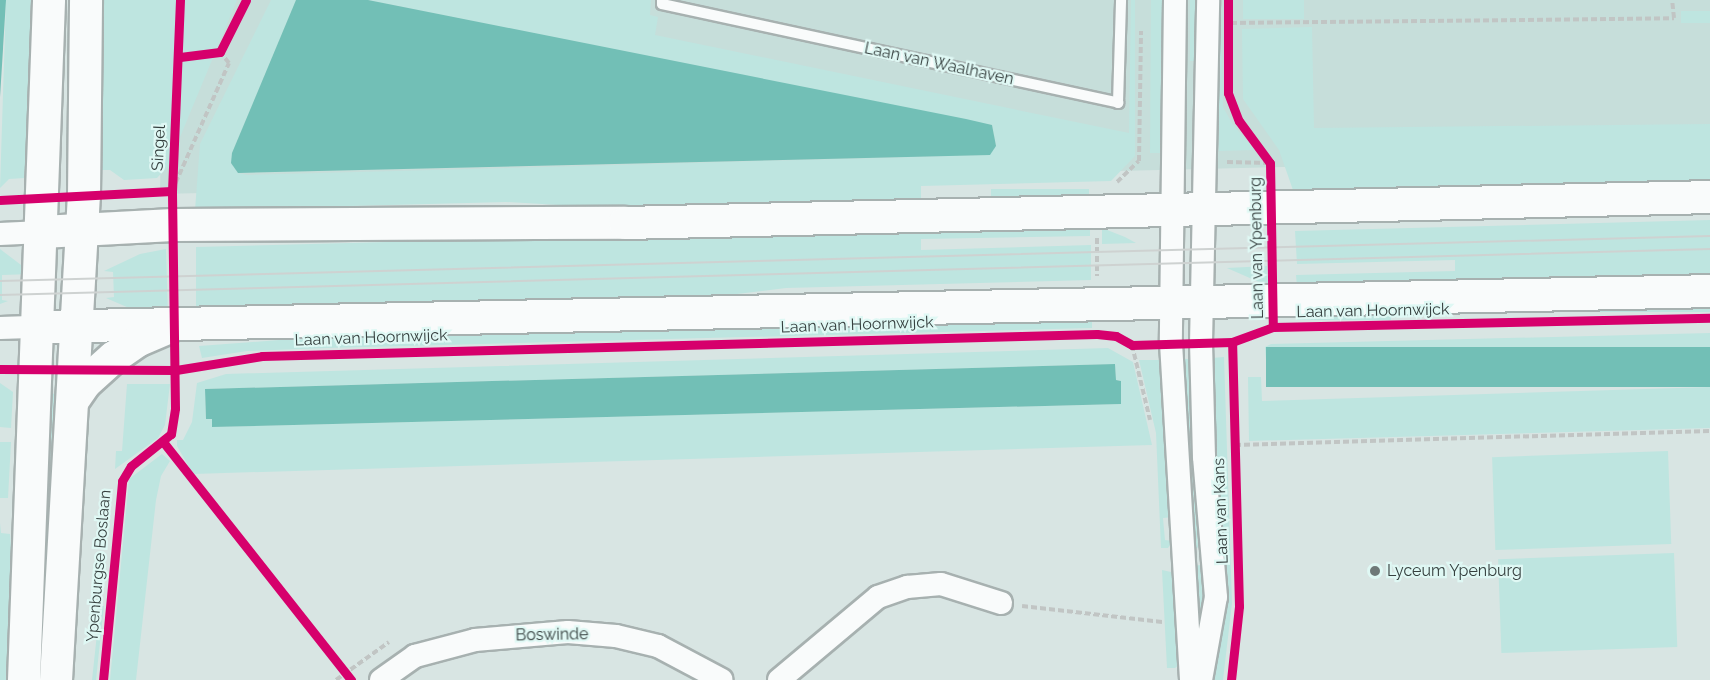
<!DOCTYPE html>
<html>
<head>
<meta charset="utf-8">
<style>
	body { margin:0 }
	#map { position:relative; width:1710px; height:680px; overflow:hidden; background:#d8e5e3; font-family:Raleway,sans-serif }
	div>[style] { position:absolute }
	.built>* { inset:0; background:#c6deda }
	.green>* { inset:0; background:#bee5e0; transform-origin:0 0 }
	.water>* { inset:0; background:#72bfb6; transform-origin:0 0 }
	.path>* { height:4px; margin-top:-2px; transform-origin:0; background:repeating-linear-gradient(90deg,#c1c5c4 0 6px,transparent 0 9px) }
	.roads { filter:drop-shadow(2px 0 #a7b1b0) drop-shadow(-2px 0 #a7b1b0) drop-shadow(0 2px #a7b1b0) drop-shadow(0 -2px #a7b1b0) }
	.lane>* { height:10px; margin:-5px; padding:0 5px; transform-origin:5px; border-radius:5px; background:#f9fbfb }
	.street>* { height:22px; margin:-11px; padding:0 11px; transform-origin:11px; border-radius:11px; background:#f9fbfb }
	.secondary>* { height:32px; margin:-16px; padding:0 16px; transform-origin:16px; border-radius:16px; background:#f9fbfb }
	.tram>* { height:1.5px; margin:-0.75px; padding:0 0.75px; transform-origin:0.75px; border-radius:0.75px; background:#ced2d1 }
	.cycleway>* { height:9px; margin:-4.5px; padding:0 4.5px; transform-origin:4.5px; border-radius:4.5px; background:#d6006c }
	.dots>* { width:16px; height:16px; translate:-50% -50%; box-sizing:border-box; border:3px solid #dff8f4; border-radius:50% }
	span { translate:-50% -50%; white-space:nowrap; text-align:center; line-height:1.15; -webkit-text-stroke:4.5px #dff8f4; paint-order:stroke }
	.street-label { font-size:16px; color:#353f3e }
	.poi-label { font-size:16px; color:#353f3e }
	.left { translate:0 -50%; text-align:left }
</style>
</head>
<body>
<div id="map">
	<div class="built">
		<i style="clip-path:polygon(163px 0,1710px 0,1710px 164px,1284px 167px,160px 194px)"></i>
	</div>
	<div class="green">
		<i style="clip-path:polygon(6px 0,31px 0,27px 148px,25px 178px,9px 179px,0 188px)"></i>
		<i style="clip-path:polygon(97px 0,237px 0,168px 166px,157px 178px,124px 180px,110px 170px,98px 170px)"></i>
		<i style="clip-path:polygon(271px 0,296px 0,232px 153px,231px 163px,238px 173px,247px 175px,989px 155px,996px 146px,992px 125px,368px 0,651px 0,650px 15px,658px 17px,655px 35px,1129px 133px,1131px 0,1135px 0,1135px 156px,1111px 181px,921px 186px,921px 203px,644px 210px,506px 202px,195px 210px,200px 144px)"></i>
		<i style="clip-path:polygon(1151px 0,1164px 0,1161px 153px,1150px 153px)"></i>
		<i style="left:1190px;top:0;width:10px;height:61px"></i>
		<i style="clip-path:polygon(1215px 0,1221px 0,1223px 107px,1233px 125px,1255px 150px,1219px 151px)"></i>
		<i style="left:1243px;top:0;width:61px;height:19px"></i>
		<i style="left:1710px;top:11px;width:12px;height:29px;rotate:90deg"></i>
		<i style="clip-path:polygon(1312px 27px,1314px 128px,1710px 124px,1710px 184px,1294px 193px,1279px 150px,1243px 99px,1242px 29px)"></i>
		<i style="left:1089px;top:189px;width:9px;height:98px;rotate:90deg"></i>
		<i style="clip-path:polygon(1710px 220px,1710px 277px,1297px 287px,1296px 275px,1455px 271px,1455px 260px,1297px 264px,1295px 231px)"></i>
		<i style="clip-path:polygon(1066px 224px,1090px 226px,1090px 236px,921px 239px,921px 250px,1091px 245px,1091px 280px,786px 288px,645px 305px,196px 317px,196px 247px)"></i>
		<i style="clip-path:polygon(1102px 228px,1125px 237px,1136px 243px,1102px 244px)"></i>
		<i style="clip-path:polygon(0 249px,33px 274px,2px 275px,2px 300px,8px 301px,0 304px)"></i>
		<i style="clip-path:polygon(166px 249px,168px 315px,136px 311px,106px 298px,114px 297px,113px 272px,104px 271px,140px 254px)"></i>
		<i style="clip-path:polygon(1267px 266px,1268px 286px,1227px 268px)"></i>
		<i style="left:1710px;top:302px;width:10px;height:248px;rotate:90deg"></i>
		<i style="left:1391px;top:309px;width:11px;height:94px;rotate:90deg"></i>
		<i style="clip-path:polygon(1092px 317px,1092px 328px,328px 348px,247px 351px,202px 358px,199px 346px,279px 340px)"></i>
		<i style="clip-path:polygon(1710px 333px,1710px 347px,1266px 360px,1265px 347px,1271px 344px)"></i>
		<i style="clip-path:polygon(evenodd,1108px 348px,1133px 362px,1152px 445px,193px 474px,177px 446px,177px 440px,183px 440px,192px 422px,197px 383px,226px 374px,1108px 348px,1115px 364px,1116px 380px,1121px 381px,1121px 404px,212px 427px,212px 419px,206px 419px,205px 389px,1115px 364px)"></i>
		<i style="clip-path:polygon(1224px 357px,1232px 603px,1223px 680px,1210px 680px,1222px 571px,1212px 358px)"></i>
		<i style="clip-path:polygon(1179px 359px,1189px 359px,1198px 547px,1194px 552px)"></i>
		<i style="clip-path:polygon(1139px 360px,1163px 360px,1173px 517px,1163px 518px,1165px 540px,1173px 541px,1168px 548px,1161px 548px,1156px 433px)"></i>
		<i style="clip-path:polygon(1248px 377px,1261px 377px,1262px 401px,1710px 387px,1710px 428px,1249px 441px)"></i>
		<i style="clip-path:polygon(0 383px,13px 392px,11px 428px,0 427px)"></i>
		<i style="clip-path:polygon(127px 384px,170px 384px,165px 425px,158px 438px,115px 469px,116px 451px,122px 451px)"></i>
		<i style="clip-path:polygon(44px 393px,57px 394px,36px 673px)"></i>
		<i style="clip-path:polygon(0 442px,11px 442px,8px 498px,0 498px)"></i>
		<i style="left:1668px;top:451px;width:93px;height:176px;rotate:88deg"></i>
		<i style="clip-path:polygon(162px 454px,170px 461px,161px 476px,156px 500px,136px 680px,110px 680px,129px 479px)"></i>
		<i style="clip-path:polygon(0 523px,1px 533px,10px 534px,18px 623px,19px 680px,0 680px)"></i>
		<i style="left:1674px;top:553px;width:94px;height:176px;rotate:88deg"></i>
		<i style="clip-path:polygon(1201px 565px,1209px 590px,1200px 664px,1192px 566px)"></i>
		<i style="clip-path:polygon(1162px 570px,1171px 572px,1176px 578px,1180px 664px,1175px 668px,1167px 668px)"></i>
		<i style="clip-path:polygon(100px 606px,104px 606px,101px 633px,96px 680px,92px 680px)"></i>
	</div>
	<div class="water">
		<i style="clip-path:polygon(0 0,6px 0,0 97px)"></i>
		<i style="clip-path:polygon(296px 0,368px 0,966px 119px,992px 125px,996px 146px,990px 155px,238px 173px,231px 163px,232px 153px)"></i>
		<i style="left:1710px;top:347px;width:40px;height:444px;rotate:90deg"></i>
		<i style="clip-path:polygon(1115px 364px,1116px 380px,1121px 381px,1121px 404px,212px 427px,212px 419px,206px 419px,205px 389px)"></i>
	</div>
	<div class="path">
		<i style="left:1231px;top:23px;width:443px;rotate:-0.6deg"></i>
		<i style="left:1674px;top:18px;width:18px;rotate:-96deg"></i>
		<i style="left:1227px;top:162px;width:43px;rotate:1.3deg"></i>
		<i style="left:1117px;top:182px;width:30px;rotate:-44deg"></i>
		<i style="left:1139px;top:161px;width:130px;rotate:-89.1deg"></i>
		<i style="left:172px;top:191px;width:140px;rotate:-66deg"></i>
		<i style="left:229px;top:63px;width:14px;rotate:-129deg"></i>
		<i style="left:1097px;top:238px;width:38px;rotate:90deg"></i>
		<i style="left:1132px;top:345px;width:77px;rotate:76.5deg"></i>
		<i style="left:1235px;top:445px;width:475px;rotate:-1.7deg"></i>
		<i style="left:1022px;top:606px;width:141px;rotate:6.5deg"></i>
		<i style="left:336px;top:680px;width:65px;rotate:-35.6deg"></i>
	</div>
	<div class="roads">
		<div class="lane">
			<i style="left:662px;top:0;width:4px;rotate:90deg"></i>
			<i style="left:662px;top:4px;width:467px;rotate:12.2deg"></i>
			<i style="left:1118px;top:103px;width:103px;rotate:-88.3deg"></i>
		</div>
		<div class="street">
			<i style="left:1175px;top:0;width:343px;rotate:90.7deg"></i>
			<i style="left:1171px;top:343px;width:338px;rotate:86.6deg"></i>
			<i style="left:0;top:234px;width:42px;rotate:-2.7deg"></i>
			<i style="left:0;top:328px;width:38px;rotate:-2deg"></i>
			<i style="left:381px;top:680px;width:42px;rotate:-35.2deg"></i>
			<i style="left:415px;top:656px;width:62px;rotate:-14.9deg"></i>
			<i style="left:475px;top:640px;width:93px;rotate:-4.9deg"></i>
			<i style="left:568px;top:632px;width:48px;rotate:4.8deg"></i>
			<i style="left:616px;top:636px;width:43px;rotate:13.4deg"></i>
			<i style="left:658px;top:646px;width:72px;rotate:28deg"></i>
			<i style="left:779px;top:680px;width:129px;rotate:-40deg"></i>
			<i style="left:878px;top:597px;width:31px;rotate:-19deg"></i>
			<i style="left:907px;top:587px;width:34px;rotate:-5deg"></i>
			<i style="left:941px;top:584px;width:63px;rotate:17.6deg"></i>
			<i style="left:1201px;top:680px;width:84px;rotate:-79.8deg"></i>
			<i style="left:1216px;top:597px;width:141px;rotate:-94.9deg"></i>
			<i style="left:1204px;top:457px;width:114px;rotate:-91.5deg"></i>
			<i style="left:1201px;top:343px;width:343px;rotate:-88.8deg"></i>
		</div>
		<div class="secondary">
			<i style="left:42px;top:232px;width:131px;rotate:-3.1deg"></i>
			<i style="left:173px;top:225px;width:452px;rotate:-0.3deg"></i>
			<i style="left:625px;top:223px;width:1085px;rotate:-1.37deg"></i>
			<i style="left:38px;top:327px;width:1672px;rotate:-1.23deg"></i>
			<i style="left:74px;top:399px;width:19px;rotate:-55deg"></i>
			<i style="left:85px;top:383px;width:38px;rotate:-42deg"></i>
			<i style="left:113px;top:358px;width:29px;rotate:-35deg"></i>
			<i style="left:137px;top:341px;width:33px;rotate:-23deg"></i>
			<i style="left:24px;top:680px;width:680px;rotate:-87.89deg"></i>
			<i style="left:56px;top:680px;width:485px;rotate:-86.7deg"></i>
			<i style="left:84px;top:196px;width:196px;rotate:-89.4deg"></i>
		</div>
	</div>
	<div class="tram">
		<i style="left:0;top:281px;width:1711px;rotate:-1.51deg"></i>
		<i style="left:0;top:295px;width:1711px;rotate:-1.54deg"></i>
	</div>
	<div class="cycleway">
		<i style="left:1228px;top:0;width:93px;rotate:90deg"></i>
		<i style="left:1228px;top:93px;width:30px;rotate:69deg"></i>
		<i style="left:1239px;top:121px;width:52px;rotate:53.6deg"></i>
		<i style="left:1270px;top:163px;width:164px;rotate:89deg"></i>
		<i style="left:180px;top:57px;width:40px;rotate:-7.1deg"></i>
		<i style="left:220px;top:52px;width:58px;rotate:-63.4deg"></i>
		<i style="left:0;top:200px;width:172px;rotate:-3deg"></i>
		<i style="left:0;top:369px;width:176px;rotate:0.3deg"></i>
		<i style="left:176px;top:370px;width:87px;rotate:-9.2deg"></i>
		<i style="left:262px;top:356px;width:835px;rotate:-1.51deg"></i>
		<i style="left:1097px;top:334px;width:19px;rotate:6deg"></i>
		<i style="left:1116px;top:336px;width:18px;rotate:29deg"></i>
		<i style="left:1132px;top:345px;width:100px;rotate:-1.7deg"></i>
		<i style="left:1232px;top:342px;width:44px;rotate:-20.1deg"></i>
		<i style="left:1273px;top:327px;width:437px;rotate:-1.2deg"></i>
		<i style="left:164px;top:443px;width:302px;rotate:51.7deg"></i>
		<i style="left:103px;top:680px;width:200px;rotate:-84.5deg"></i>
		<i style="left:122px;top:481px;width:17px;rotate:-59deg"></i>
		<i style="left:131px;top:466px;width:51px;rotate:-38.7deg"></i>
		<i style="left:171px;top:434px;width:26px;rotate:-81deg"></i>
		<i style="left:175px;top:408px;width:217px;rotate:-90.8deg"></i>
		<i style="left:172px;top:191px;width:191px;rotate:-87.6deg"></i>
		<i style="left:1231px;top:680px;width:74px;rotate:-83.8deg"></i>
		<i style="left:1239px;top:606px;width:264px;rotate:-91.5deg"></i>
	</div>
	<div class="dots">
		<i style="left:1375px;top:571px;background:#6e7978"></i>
	</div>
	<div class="street-label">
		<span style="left:939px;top:64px;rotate:12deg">Laan van Waalhaven</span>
		<span style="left:159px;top:148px;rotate:-87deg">Singel</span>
		<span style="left:1257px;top:248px;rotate:-91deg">Laan van Ypenburg</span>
		<span style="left:1373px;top:311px;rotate:-1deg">Laan van Hoornwijck</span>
		<span style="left:857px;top:325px;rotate:-2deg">Laan van Hoornwijck</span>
		<span style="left:371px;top:338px;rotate:-2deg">Laan van Hoornwijck</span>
		<span style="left:1221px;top:511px;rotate:-92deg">Laan van Kans</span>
		<span style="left:99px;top:566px;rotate:-85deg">Ypenburgse Boslaan</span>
		<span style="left:552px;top:635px;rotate:-1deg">Boswinde</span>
	</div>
	<div class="poi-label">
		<span class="left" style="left:1387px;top:571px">Lyceum Ypenburg</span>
	</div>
</div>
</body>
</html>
